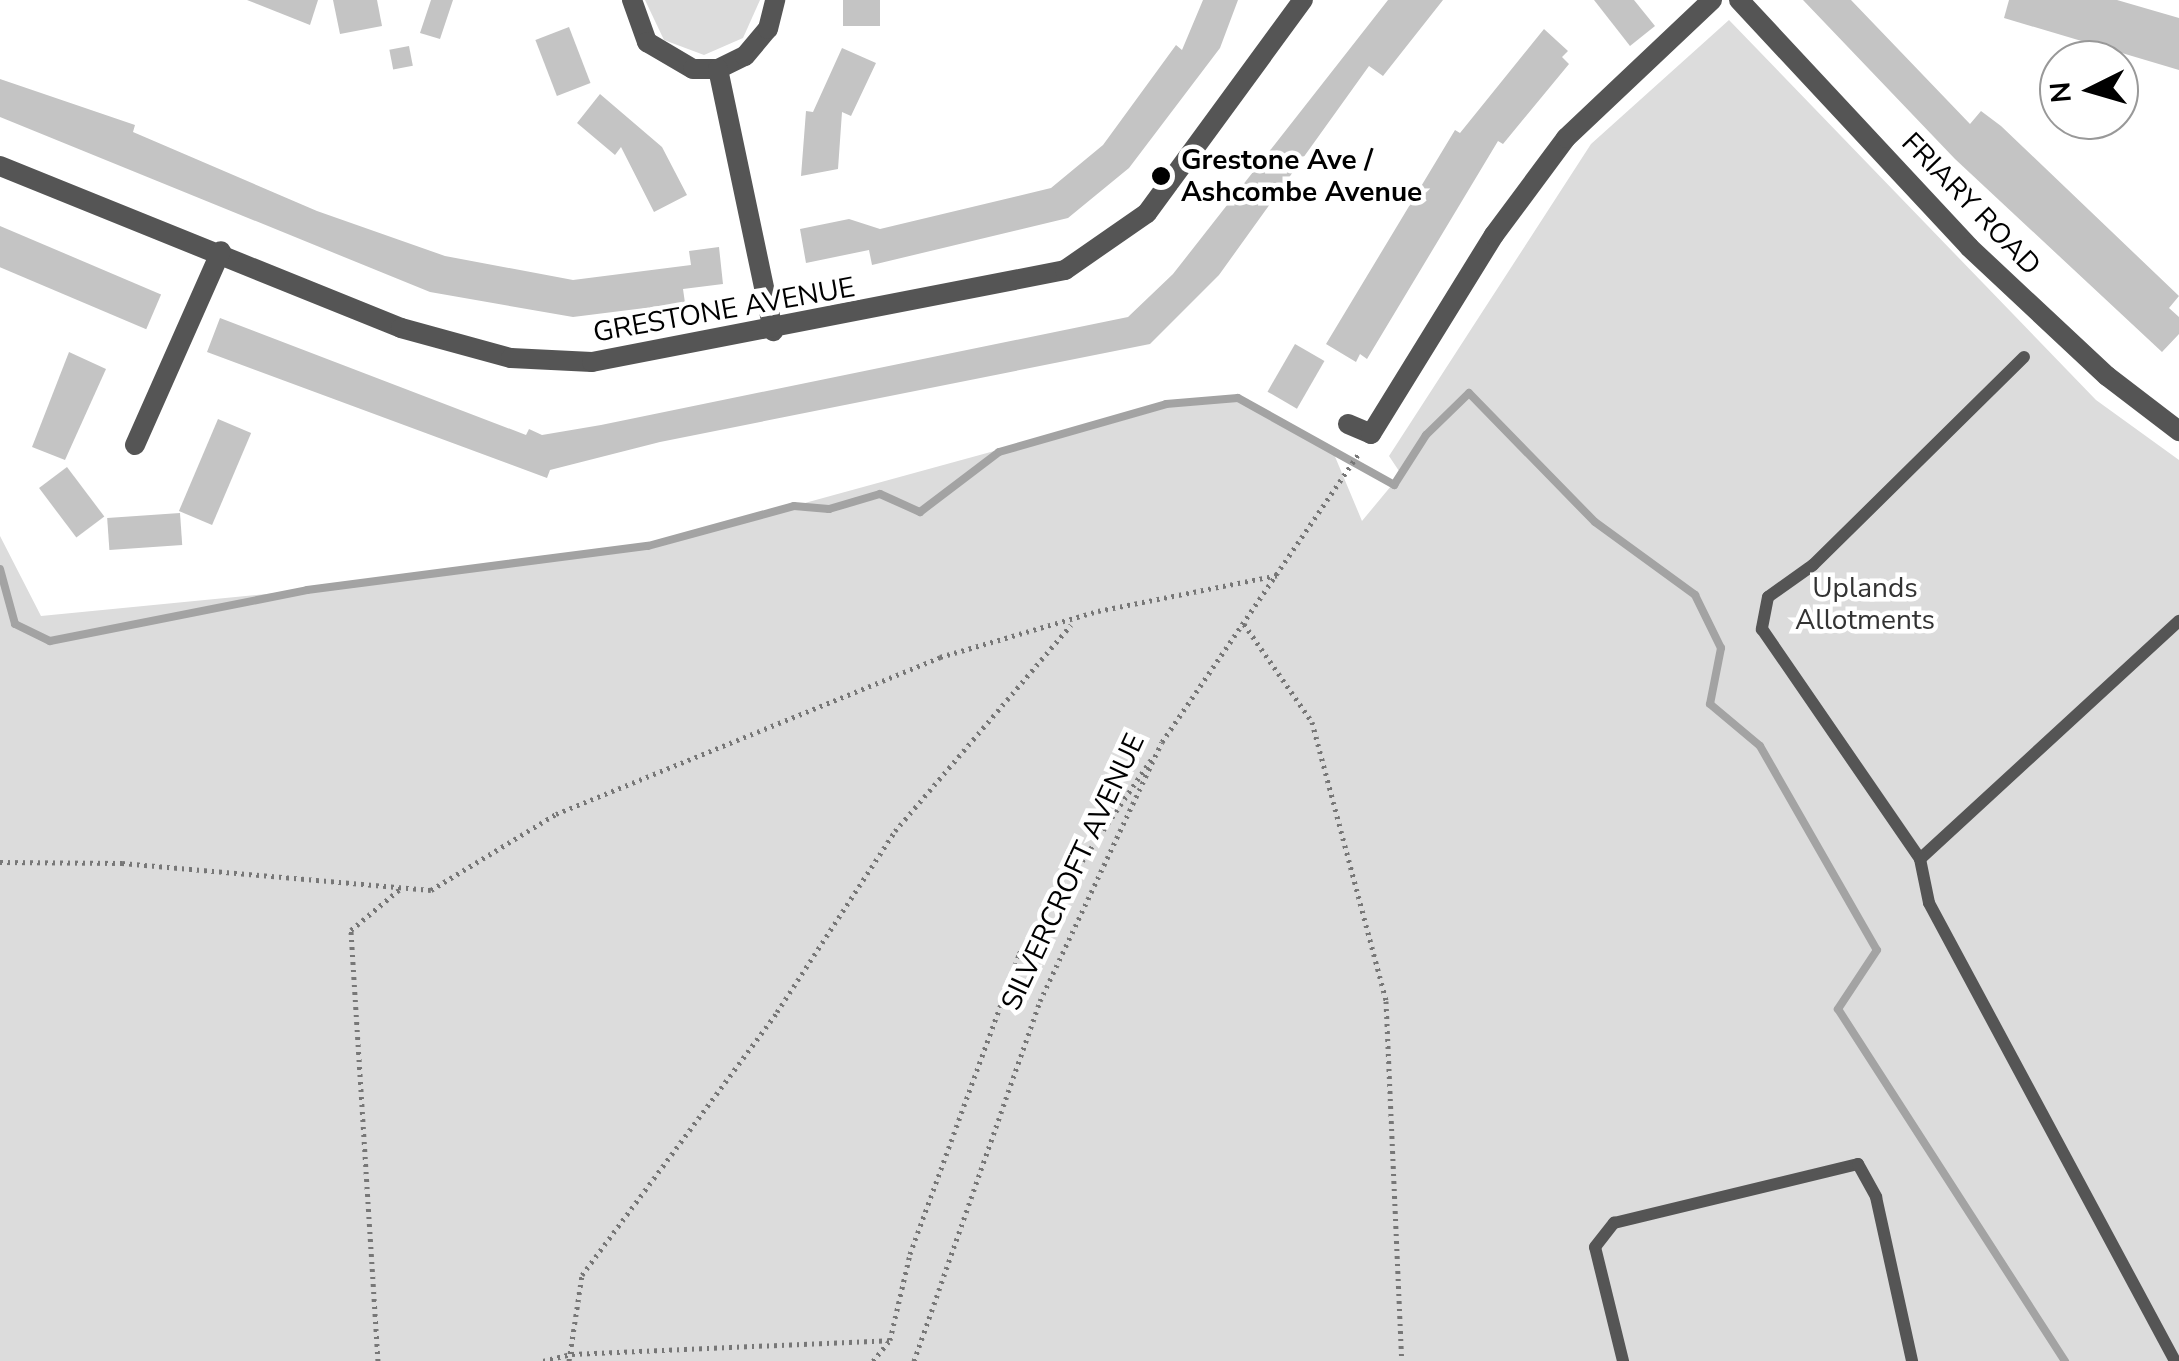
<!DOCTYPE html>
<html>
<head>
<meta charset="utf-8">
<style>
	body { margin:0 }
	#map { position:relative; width:2179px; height:1361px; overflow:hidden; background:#fff; font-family:"Nunito Sans",sans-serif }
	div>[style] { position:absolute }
	.green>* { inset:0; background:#dcdcdc }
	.stream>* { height:8px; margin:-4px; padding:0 4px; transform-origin:4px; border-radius:4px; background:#a3a3a3 }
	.building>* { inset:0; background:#c4c4c4; transform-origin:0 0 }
	.path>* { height:5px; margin-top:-2.5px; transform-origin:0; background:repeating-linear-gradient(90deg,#777 0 2.5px,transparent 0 7.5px) }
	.lane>* { height:12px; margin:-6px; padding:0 6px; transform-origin:6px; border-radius:6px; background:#555 }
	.street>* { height:20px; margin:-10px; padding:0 10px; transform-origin:10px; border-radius:10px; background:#555 }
	.dots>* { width:28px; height:28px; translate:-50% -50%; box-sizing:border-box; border:5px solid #fff; border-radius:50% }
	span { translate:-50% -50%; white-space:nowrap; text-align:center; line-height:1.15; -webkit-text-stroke:9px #fff; paint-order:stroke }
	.poi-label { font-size:28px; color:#000; font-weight:700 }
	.left { translate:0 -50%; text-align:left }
	.street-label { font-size:28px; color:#000 }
	.park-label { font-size:28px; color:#333 }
	.north { position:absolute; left:2039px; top:40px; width:100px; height:100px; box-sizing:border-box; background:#fff; border:2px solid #999; border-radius:50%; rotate:265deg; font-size:28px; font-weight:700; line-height:40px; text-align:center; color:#000 }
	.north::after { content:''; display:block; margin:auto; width:35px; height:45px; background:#000; clip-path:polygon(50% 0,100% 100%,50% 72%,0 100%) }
</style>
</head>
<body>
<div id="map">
	<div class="green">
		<i style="clip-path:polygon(645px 0,760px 0,743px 38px,704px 55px,664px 40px)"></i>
		<i style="clip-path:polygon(1729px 20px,2096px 400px,2179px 460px,2179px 1361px,0 1361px,0 536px,41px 616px,307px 590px,648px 546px,1166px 404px,1238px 398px,1331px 447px,1362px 521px,1401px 474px,1389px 456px,1591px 144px)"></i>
	</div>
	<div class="stream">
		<i style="left:0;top:569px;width:57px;rotate:74.7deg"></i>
		<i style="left:15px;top:624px;width:39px;rotate:26deg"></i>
		<i style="left:50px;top:641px;width:262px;rotate:-11.2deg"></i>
		<i style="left:307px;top:590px;width:344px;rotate:-7.4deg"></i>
		<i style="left:648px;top:546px;width:151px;rotate:-15.3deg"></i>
		<i style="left:794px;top:506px;width:35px;rotate:5deg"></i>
		<i style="left:829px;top:509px;width:53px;rotate:-16.4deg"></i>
		<i style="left:880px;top:494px;width:44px;rotate:24.2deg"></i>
		<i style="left:920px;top:512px;width:99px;rotate:-37.2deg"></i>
		<i style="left:999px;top:452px;width:174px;rotate:-16deg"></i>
		<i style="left:1166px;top:404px;width:72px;rotate:-4.8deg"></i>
		<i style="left:1238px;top:398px;width:179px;rotate:29.1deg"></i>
		<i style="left:1394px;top:485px;width:59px;rotate:-57.4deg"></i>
		<i style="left:1426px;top:435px;width:60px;rotate:-44.3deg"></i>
		<i style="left:1469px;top:393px;width:180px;rotate:45.7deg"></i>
		<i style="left:1595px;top:522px;width:124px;rotate:36.1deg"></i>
		<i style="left:1695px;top:595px;width:59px;rotate:63.9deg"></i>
		<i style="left:1721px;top:648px;width:57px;rotate:101.1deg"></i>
		<i style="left:1710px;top:704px;width:65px;rotate:40deg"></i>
		<i style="left:1760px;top:746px;width:235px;rotate:60.2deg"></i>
		<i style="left:1877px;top:950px;width:71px;rotate:123.5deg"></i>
		<i style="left:1838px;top:1009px;width:419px;rotate:57.2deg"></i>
	</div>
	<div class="building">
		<i style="clip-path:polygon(247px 0,318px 0,310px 25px)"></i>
		<i style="clip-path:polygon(333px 0,377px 0,382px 26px,340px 34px)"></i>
		<i style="clip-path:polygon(431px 0,453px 0,440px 39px,420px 33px)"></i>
		<i style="left:843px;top:0;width:37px;height:26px"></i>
		<i style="clip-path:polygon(1203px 0,1238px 0,1220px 48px,1129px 168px,1068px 218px,872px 265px,869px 250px,806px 263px,800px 229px,849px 219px,880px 229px,1051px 188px,1103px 145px,1176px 45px,1182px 50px)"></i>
		<i style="clip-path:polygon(1388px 0,1443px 0,1383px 76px,1369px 66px,1219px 275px,1150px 344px,660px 442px,550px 470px,547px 478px,207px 352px,220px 318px,526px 435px,529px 429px,542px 435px,601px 425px,1128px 317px,1173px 274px)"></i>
		<i style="clip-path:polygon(1594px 0,1634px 0,1655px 26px,1630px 46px)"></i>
		<i style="clip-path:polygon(1803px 0,1851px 0,1970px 124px,1981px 111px,2001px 126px,2179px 296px,2169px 308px,2179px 317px,2179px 334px,2162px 352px,1955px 159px)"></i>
		<i style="clip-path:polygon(2009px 0,2117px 0,2179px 18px,2179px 70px,2004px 18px)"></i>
		<i style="left:569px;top:27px;width:60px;height:36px;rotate:69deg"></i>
		<i style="clip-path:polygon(1544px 29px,1568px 51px,1562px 57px,1569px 64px,1503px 144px,1498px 141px,1367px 359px,1360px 354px,1356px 362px,1326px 344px,1455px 130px,1460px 133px)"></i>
		<i style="left:409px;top:46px;width:20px;height:20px;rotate:79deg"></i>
		<i style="clip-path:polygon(842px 48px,876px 63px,851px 116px,842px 112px,838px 169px,801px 176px,806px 111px,813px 112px)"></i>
		<i style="clip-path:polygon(0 79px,135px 125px,133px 132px,317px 211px,445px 256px,573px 280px,691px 265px,689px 251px,719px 247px,723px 284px,683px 289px,685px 303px,573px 317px,430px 292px,0 117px)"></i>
		<i style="clip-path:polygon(600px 94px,662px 147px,687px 195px,654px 212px,621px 147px,615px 155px,577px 123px)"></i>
		<i style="left:0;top:226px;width:175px;height:38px;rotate:23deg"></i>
		<i style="left:1295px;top:344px;width:34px;height:55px;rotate:30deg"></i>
		<i style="clip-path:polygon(69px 352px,106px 369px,65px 460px,32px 447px)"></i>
		<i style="left:218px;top:419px;width:36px;height:100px;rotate:23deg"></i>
		<i style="left:67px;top:467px;width:62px;height:35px;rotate:53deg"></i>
		<i style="left:180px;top:513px;width:32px;height:73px;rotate:86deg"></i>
	</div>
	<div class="path">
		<i style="left:1244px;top:624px;width:119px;rotate:55.2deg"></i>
		<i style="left:1312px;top:722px;width:289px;rotate:75.1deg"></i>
		<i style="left:1386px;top:1001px;width:360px;rotate:87.5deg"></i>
		<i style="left:0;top:862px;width:122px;rotate:0.5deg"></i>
		<i style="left:122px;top:863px;width:310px;rotate:5deg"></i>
		<i style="left:431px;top:890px;width:146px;rotate:-31.3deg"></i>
		<i style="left:556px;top:814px;width:415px;rotate:-22.2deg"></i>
		<i style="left:940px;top:657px;width:165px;rotate:-16.2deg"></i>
		<i style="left:1098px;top:611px;width:184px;rotate:-11.3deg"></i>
		<i style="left:378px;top:1361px;width:432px;rotate:-93.6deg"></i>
		<i style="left:351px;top:930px;width:65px;rotate:-40deg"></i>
		<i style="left:543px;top:1361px;width:30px;rotate:-14deg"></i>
		<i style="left:572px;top:1354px;width:318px;rotate:-2.5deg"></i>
		<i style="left:569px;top:1361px;width:87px;rotate:-81.4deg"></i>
		<i style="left:582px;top:1275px;width:327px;rotate:-53.4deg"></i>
		<i style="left:777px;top:1012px;width:216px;rotate:-56.9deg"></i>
		<i style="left:895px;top:831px;width:271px;rotate:-49.5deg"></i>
		<i style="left:873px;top:1361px;width:27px;rotate:-51deg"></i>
		<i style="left:890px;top:1340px;width:88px;rotate:-76.9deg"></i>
		<i style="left:910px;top:1254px;width:319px;rotate:-70deg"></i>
		<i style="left:1019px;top:954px;width:237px;rotate:-55.8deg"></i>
		<i style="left:914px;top:1361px;width:381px;rotate:-70.7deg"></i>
		<i style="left:1040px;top:1001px;width:286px;rotate:-64.8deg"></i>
		<i style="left:1162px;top:742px;width:350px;rotate:-55.7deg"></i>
	</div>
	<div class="lane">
		<i style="left:2024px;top:357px;width:296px;rotate:135.4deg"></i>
		<i style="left:1813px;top:565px;width:55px;rotate:144.6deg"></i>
		<i style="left:1768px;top:597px;width:33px;rotate:101deg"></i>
		<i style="left:1762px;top:629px;width:279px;rotate:55.5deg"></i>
		<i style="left:1920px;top:859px;width:45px;rotate:78.4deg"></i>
		<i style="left:1929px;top:903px;width:520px;rotate:61.76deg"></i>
		<i style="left:1920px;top:859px;width:352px;rotate:-42.6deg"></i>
		<i style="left:1623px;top:1361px;width:117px;rotate:-103.8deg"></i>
		<i style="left:1595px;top:1247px;width:31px;rotate:-52deg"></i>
		<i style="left:1614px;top:1223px;width:251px;rotate:-13.6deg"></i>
		<i style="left:1858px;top:1164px;width:38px;rotate:61deg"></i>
		<i style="left:1876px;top:1197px;width:168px;rotate:77.6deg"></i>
	</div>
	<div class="street">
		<i style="left:632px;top:0;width:45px;rotate:70.3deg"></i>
		<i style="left:647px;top:42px;width:53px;rotate:30.4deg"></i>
		<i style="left:693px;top:69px;width:25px"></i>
		<i style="left:718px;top:69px;width:30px;rotate:-26deg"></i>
		<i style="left:745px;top:56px;width:35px;rotate:-50deg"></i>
		<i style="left:768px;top:29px;width:30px;rotate:-76deg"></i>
		<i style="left:1739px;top:0;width:338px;rotate:47deg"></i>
		<i style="left:1969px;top:247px;width:189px;rotate:43.1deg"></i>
		<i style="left:2107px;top:376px;width:91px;rotate:37.4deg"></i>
		<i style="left:718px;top:69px;width:268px;rotate:78.1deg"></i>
		<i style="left:0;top:166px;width:432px;rotate:22deg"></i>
		<i style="left:401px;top:328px;width:114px;rotate:15.3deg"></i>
		<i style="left:511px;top:358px;width:81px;rotate:2.8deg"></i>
		<i style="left:592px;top:362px;width:482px;rotate:-11deg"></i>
		<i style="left:1065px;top:270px;width:100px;rotate:-34.8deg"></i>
		<i style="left:1147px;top:213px;width:264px;rotate:-53.8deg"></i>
		<i style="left:1348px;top:424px;width:25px;rotate:23deg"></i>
		<i style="left:1371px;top:434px;width:234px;rotate:-58.3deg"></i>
		<i style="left:1494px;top:235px;width:121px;rotate:-53.4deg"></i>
		<i style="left:1566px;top:138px;width:201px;rotate:-43.4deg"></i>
		<i style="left:135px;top:445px;width:212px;rotate:-66.1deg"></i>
	</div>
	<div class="dots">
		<i style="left:1161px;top:176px;background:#000"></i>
	</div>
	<div class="poi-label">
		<span class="left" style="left:1181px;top:176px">Grestone Ave /<br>Ashcombe Avenue</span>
	</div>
	<div class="street-label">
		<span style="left:1971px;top:204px;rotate:46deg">FRIARY ROAD</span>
		<span style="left:724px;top:310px;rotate:-10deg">GRESTONE AVENUE</span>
		<span style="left:1073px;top:872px;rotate:-65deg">SILVERCROFT AVENUE</span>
	</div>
	<div class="park-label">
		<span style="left:1865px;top:604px">Uplands<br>Allotments</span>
	</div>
	<div class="north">N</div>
</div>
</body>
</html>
